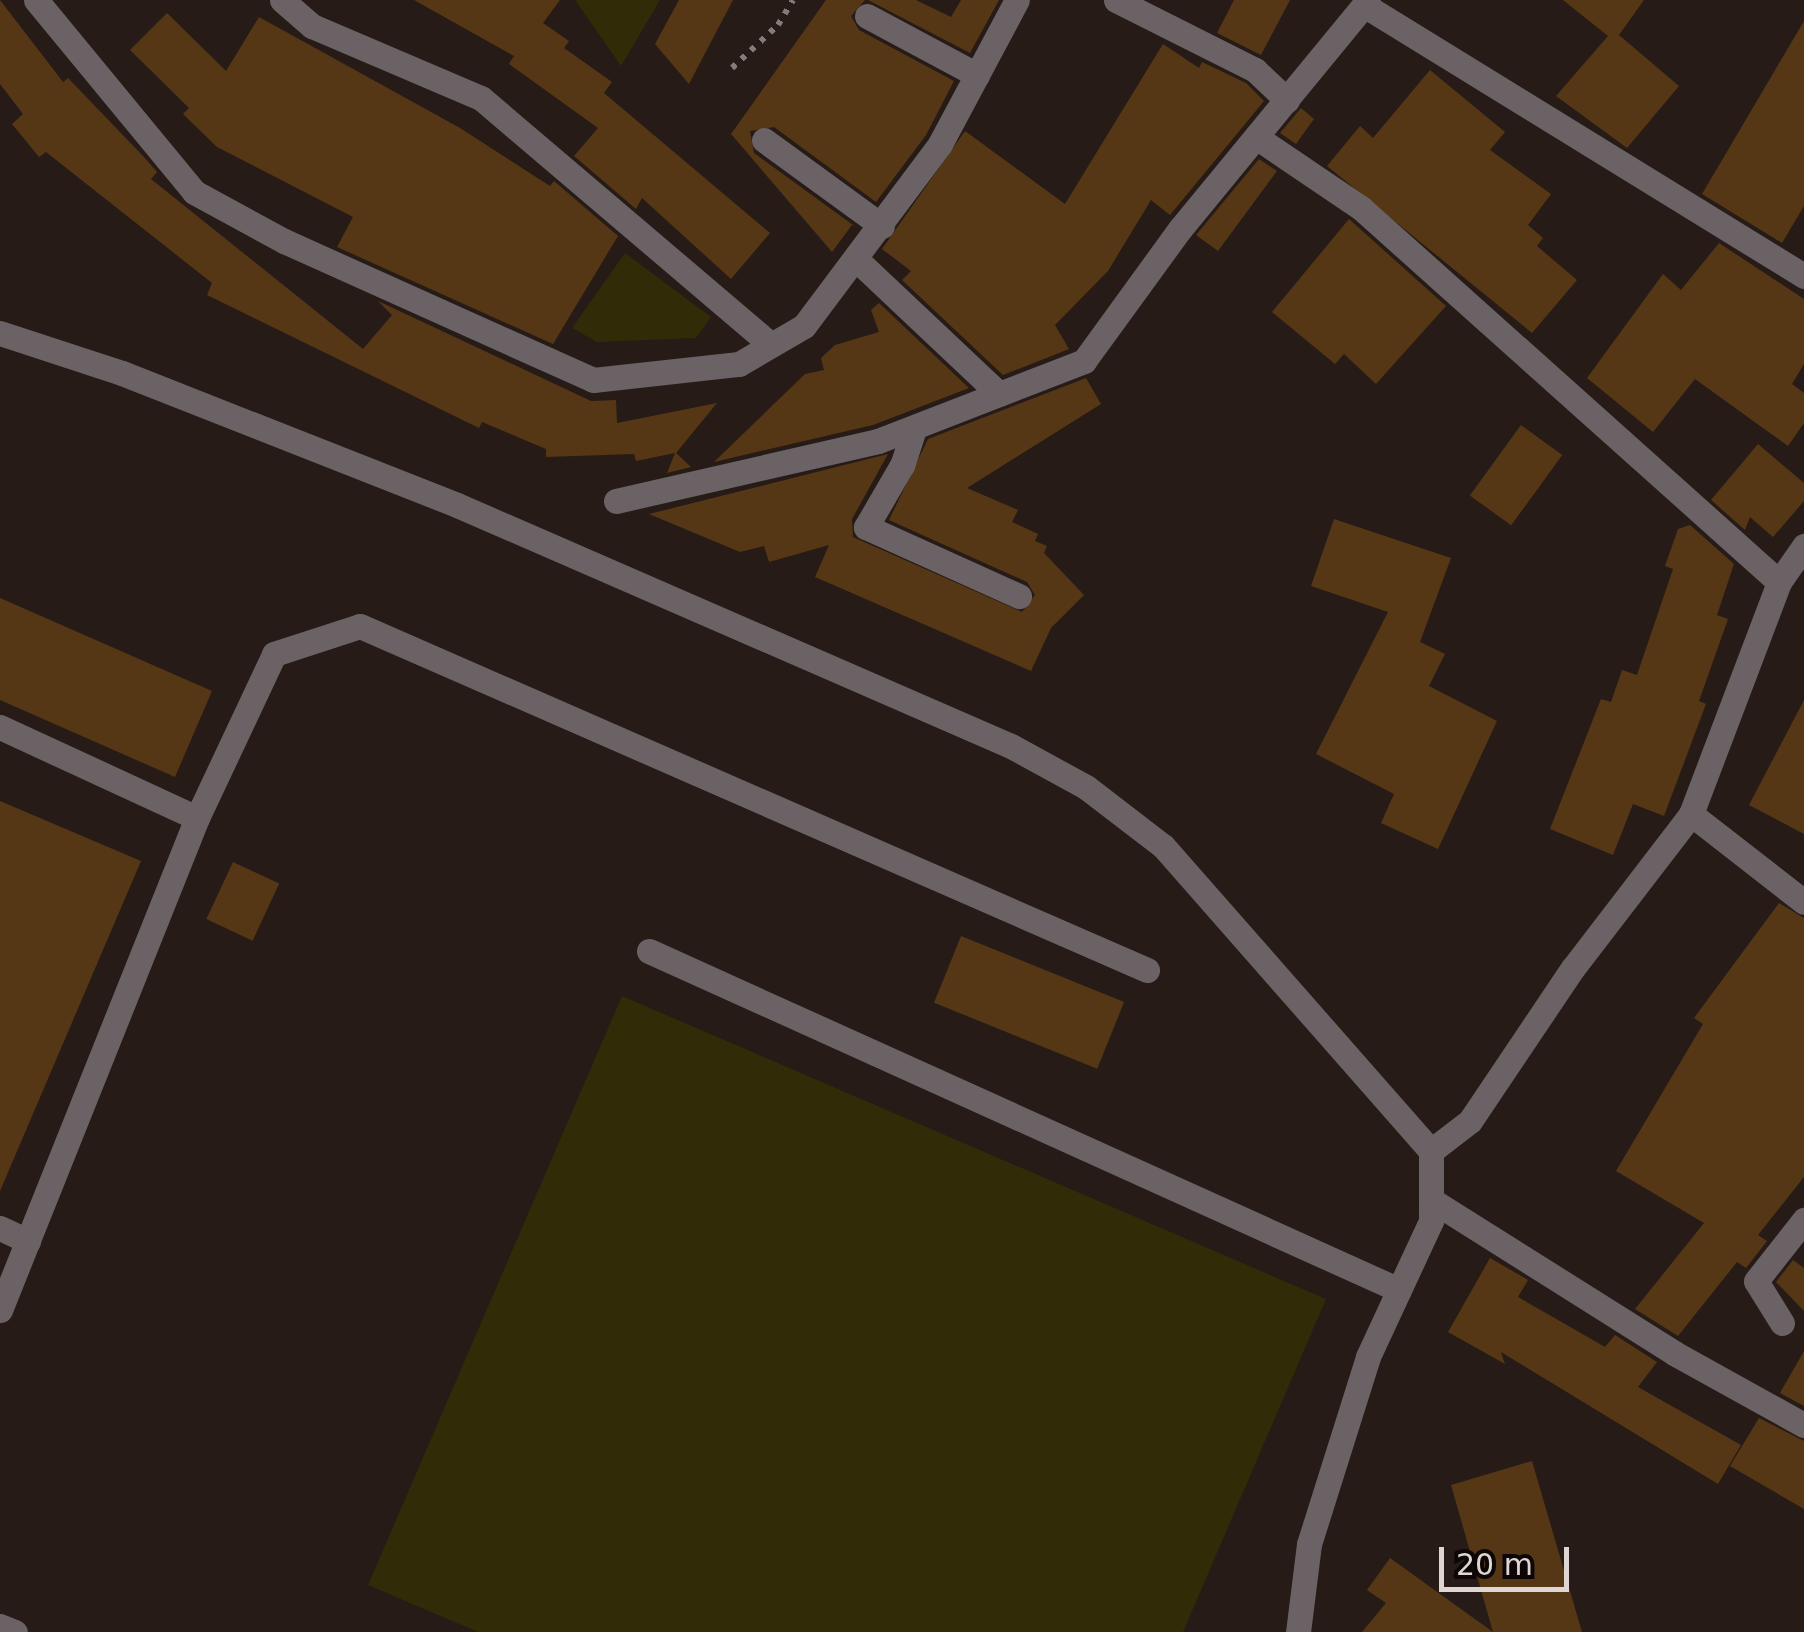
<!DOCTYPE html>
<html>
<head>
<meta charset="utf-8">
<style>
	body { margin:0 }
	#map { position:relative; width:1804px; height:1632px; overflow:hidden; background:#271b17; font-family:"DejaVu Sans",sans-serif }
	div>[style] { position:absolute }
	.green>* { inset:0; background:#312b07 }
	.building>* { inset:0; background:#553715; transform-origin:0 0 }
	.path>* { height:6px; margin-top:-3px; transform-origin:0; background:repeating-linear-gradient(90deg,#867b78 0 5px,transparent 0 13px) }
	.minor>* { height:25px; margin:-12.5px; padding:0 12.5px; transform-origin:12.5px; border-radius:12.5px; background:#6a6264 }
	span { translate:-50% -50%; white-space:nowrap; text-align:center; line-height:1.15; -webkit-text-stroke:8px #0c0706; paint-order:stroke }
	.scale { position:absolute; left:1439px; top:1547px; width:130px; height:45px; box-sizing:border-box; border:5px solid #dfd6d3; border-top:0; padding-left:12px; font-size:30px; line-height:35px; white-space:nowrap; color:#dfd6d3; -webkit-text-stroke:8px #0c0706; paint-order:stroke }
</style>
</head>
<body>
<div id="map">
	<div class="green">
		<i style="clip-path:polygon(575px 0,660px 0,621px 66px)"></i>
		<i style="clip-path:polygon(625px 253px,711px 317px,696px 338px,597px 342px,572px 328px)"></i>
		<i style="clip-path:polygon(622px 996px,1326px 1299px,1183px 1632px,478px 1632px,368px 1585px)"></i>
	</div>
	<div class="building">
		<i style="clip-path:polygon(0 0,63px 82px,68px 78px,143px 156px,157px 172px,151px 179px,363px 349px,392px 315px,378px 301px,591px 401px,616px 400px,617px 423px,717px 403px,676px 453px,691px 467px,667px 473px,675px 453px,636px 461px,634px 454px,546px 457px,546px 449px,482px 422px,479px 428px,207px 295px,212px 283px,46px 152px,39px 157px,12px 124px,23px 114px,0 84px)"></i>
		<i style="clip-path:polygon(414px 0,560px 0,543px 23px,569px 41px,564px 48px,612px 82px,604px 93px,770px 233px,731px 279px,642px 198px,636px 209px,574px 156px,598px 128px,509px 64px,514px 56px)"></i>
		<i style="clip-path:polygon(679px 0,733px 0,689px 84px,655px 44px)"></i>
		<i style="clip-path:polygon(826px 0,865px 0,851px 16px,859px 30px,954px 81px,926px 135px,876px 202px,774px 127px,750px 131px,754px 153px,857px 228px,852px 225px,832px 252px,731px 134px)"></i>
		<i style="clip-path:polygon(868px 0,916px 0,951px 17px,961px 0,999px 0,970px 53px)"></i>
		<i style="clip-path:polygon(1234px 0,1290px 0,1261px 55px,1217px 33px)"></i>
		<i style="clip-path:polygon(1563px 0,1644px 0,1619px 35px,1679px 86px,1627px 148px,1556px 96px,1608px 36px)"></i>
		<i style="clip-path:polygon(167px 13px,226px 71px,259px 17px,460px 128px,550px 186px,554px 181px,618px 236px,553px 344px,337px 247px,353px 217px,217px 147px,183px 114px,189px 108px,130px 50px)"></i>
		<i style="clip-path:polygon(1804px 21px,1804px 206px,1782px 243px,1702px 194px)"></i>
		<i style="clip-path:polygon(1163px 44px,1199px 68px,1202px 62px,1246px 83px,1264px 101px,1170px 215px,1151px 200px,1108px 271px,1055px 325px,1069px 349px,1003px 375px,902px 280px,911px 271px,882px 249px,965px 131px,1065px 204px)"></i>
		<i style="clip-path:polygon(1430px 70px,1505px 132px,1490px 150px,1551px 194px,1528px 225px,1543px 238px,1537px 246px,1577px 280px,1532px 333px,1327px 166px,1360px 126px,1373px 138px)"></i>
		<i style="clip-path:polygon(1301px 108px,1314px 119px,1296px 144px,1280px 133px)"></i>
		<i style="clip-path:polygon(1259px 159px,1277px 171px,1218px 251px,1196px 235px)"></i>
		<i style="clip-path:polygon(1349px 219px,1446px 306px,1376px 384px,1344px 354px,1335px 364px,1272px 312px)"></i>
		<i style="clip-path:polygon(1719px 243px,1804px 299px,1804px 364px,1792px 384px,1804px 393px,1804px 423px,1788px 446px,1695px 379px,1653px 432px,1587px 378px,1663px 274px,1681px 290px)"></i>
		<i style="clip-path:polygon(879px 303px,969px 388px,873px 425px,714px 462px,805px 374px,824px 370px,821px 358px,835px 345px,879px 332px,871px 310px)"></i>
		<i style="clip-path:polygon(1086px 378px,1101px 404px,967px 488px,1018px 510px,1012px 522px,1038px 534px,1035px 541px,1047px 546px,1044px 553px,1084px 595px,1051px 628px,1031px 671px,815px 577px,829px 545px,769px 562px,764px 546px,740px 552px,649px 514px,888px 454px,852px 519px,853px 537px,1022px 612px,1035px 595px,1027px 582px,889px 520px,928px 439px)"></i>
		<i style="left:1521px;top:425px;width:51px;height:87px;rotate:36deg"></i>
		<i style="clip-path:polygon(1758px 444px,1804px 483px,1804px 501px,1773px 537px,1750px 517px,1745px 530px,1711px 500px)"></i>
		<i style="clip-path:polygon(1334px 519px,1451px 558px,1420px 642px,1445px 654px,1429px 686px,1497px 721px,1438px 849px,1381px 823px,1394px 794px,1316px 754px,1388px 612px,1311px 586px)"></i>
		<i style="clip-path:polygon(1690px 525px,1734px 564px,1717px 615px,1728px 619px,1699px 701px,1706px 704px,1664px 816px,1633px 804px,1613px 855px,1550px 829px,1601px 699px,1611px 702px,1622px 670px,1637px 675px,1673px 569px,1665px 566px,1678px 529px)"></i>
		<i style="clip-path:polygon(0 598px,212px 691px,175px 777px,0 700px)"></i>
		<i style="clip-path:polygon(1804px 700px,1804px 834px,1749px 805px)"></i>
		<i style="clip-path:polygon(0 801px,141px 861px,0 1191px)"></i>
		<i style="left:233px;top:862px;width:51px;height:63px;rotate:25deg"></i>
		<i style="clip-path:polygon(1779px 903px,1804px 918px,1804px 1177px,1758px 1235px,1767px 1241px,1746px 1268px,1737px 1262px,1678px 1336px,1635px 1309px,1704px 1223px,1616px 1171px,1703px 1024px,1694px 1018px)"></i>
		<i style="left:961px;top:936px;width:176px;height:72px;rotate:22deg"></i>
		<i style="clip-path:polygon(1490px 1258px,1528px 1280px,1518px 1297px,1605px 1347px,1615px 1335px,1657px 1362px,1638px 1387px,1741px 1445px,1718px 1484px,1501px 1352px,1505px 1364px,1448px 1332px)"></i>
		<i style="clip-path:polygon(1793px 1260px,1804px 1268px,1804px 1311px,1776px 1282px)"></i>
		<i style="clip-path:polygon(1804px 1351px,1804px 1406px,1780px 1393px)"></i>
		<i style="clip-path:polygon(1759px 1418px,1804px 1441px,1804px 1509px,1730px 1466px)"></i>
		<i style="clip-path:polygon(1532px 1461px,1582px 1632px,1362px 1632px,1386px 1603px,1367px 1590px,1390px 1558px,1493px 1632px,1451px 1485px)"></i>
	</div>
	<div class="path">
		<i style="left:732px;top:68px;width:63px;rotate:-43.1deg"></i>
		<i style="left:778px;top:25px;width:29px;rotate:-59deg"></i>
	</div>
	<div class="minor">
		<i style="left:36px;top:0;width:249px;rotate:50.5deg"></i>
		<i style="left:194px;top:192px;width:102px;rotate:28.6deg"></i>
		<i style="left:284px;top:241px;width:339px;rotate:24.2deg"></i>
		<i style="left:593px;top:380px;width:147px;rotate:-6.3deg"></i>
		<i style="left:739px;top:364px;width:75px;rotate:-30.3deg"></i>
		<i style="left:804px;top:326px;width:227px;rotate:-53.2deg"></i>
		<i style="left:940px;top:144px;width:163px;rotate:-61.9deg"></i>
		<i style="left:282px;top:0;width:40px;rotate:41deg"></i>
		<i style="left:312px;top:26px;width:184px;rotate:23.1deg"></i>
		<i style="left:481px;top:98px;width:381px;rotate:40.4deg"></i>
		<i style="left:1116px;top:0;width:156px;rotate:26.7deg"></i>
		<i style="left:1255px;top:70px;width:44px;rotate:43.2deg"></i>
		<i style="left:1364px;top:5px;width:517px;rotate:31.63deg"></i>
		<i style="left:867px;top:16px;width:125px;rotate:28.2deg"></i>
		<i style="left:1256px;top:137px;width:127px;rotate:34.1deg"></i>
		<i style="left:1361px;top:208px;width:561px;rotate:41.82deg"></i>
		<i style="left:764px;top:140px;width:146px;rotate:36.1deg"></i>
		<i style="left:858px;top:261px;width:194px;rotate:43.3deg"></i>
		<i style="left:0;top:333px;width:128px;rotate:18.2deg"></i>
		<i style="left:122px;top:373px;width:360px;rotate:21.5deg"></i>
		<i style="left:457px;top:505px;width:604px;rotate:23.51deg"></i>
		<i style="left:1011px;top:746px;width:85px;rotate:28.7deg"></i>
		<i style="left:1086px;top:787px;width:97px;rotate:37.5deg"></i>
		<i style="left:1163px;top:846px;width:406px;rotate:48.7deg"></i>
		<i style="left:1431px;top:1151px;width:70px;rotate:90deg"></i>
		<i style="left:1431px;top:1221px;width:150px;rotate:114.9deg"></i>
		<i style="left:1368px;top:1357px;width:196px;rotate:107.5deg"></i>
		<i style="left:1309px;top:1544px;width:89px;rotate:97.1deg"></i>
		<i style="left:914px;top:429px;width:38px;rotate:108deg"></i>
		<i style="left:902px;top:465px;width:72px;rotate:120.1deg"></i>
		<i style="left:866px;top:527px;width:168px;rotate:24.3deg"></i>
		<i style="left:616px;top:501px;width:269px;rotate:-12.9deg"></i>
		<i style="left:878px;top:441px;width:221px;rotate:-21.2deg"></i>
		<i style="left:1084px;top:361px;width:163px;rotate:-54deg"></i>
		<i style="left:1180px;top:229px;width:296px;rotate:-50.6deg"></i>
		<i style="left:0;top:727px;width:217px;rotate:24.8deg"></i>
		<i style="left:1691px;top:814px;width:143px;rotate:37.9deg"></i>
		<i style="left:649px;top:951px;width:823px;rotate:24.32deg"></i>
		<i style="left:1431px;top:1151px;width:49px;rotate:-37.6deg"></i>
		<i style="left:1470px;top:1121px;width:184px;rotate:-56.1deg"></i>
		<i style="left:1573px;top:968px;width:194px;rotate:-52.5deg"></i>
		<i style="left:1691px;top:814px;width:248px;rotate:-69.2deg"></i>
		<i style="left:1779px;top:582px;width:44px;rotate:-55.2deg"></i>
		<i style="left:1433px;top:1201px;width:285px;rotate:32.2deg"></i>
		<i style="left:1674px;top:1353px;width:149px;rotate:29deg"></i>
		<i style="left:0;top:1228px;width:31px;rotate:25deg"></i>
		<i style="left:0;top:1310px;width:530px;rotate:-68.18deg"></i>
		<i style="left:197px;top:818px;width:181px;rotate:-64.8deg"></i>
		<i style="left:274px;top:654px;width:90px;rotate:-18deg"></i>
		<i style="left:360px;top:626px;width:859px;rotate:23.61deg"></i>
		<i style="left:1782px;top:1323px;width:49px;rotate:-121.8deg"></i>
		<i style="left:1756px;top:1281px;width:78px;rotate:-51.8deg"></i>
		<i style="left:0;top:1626px;width:16px;rotate:22deg"></i>
	</div>
	<div class="scale">20 m</div>
</div>
</body>
</html>
